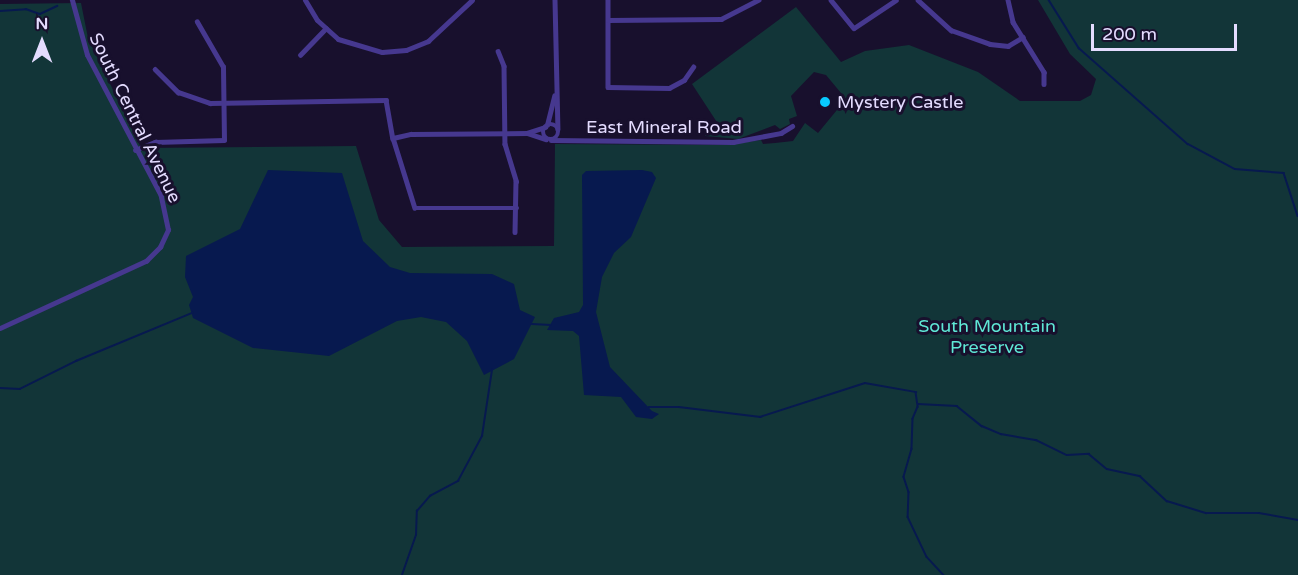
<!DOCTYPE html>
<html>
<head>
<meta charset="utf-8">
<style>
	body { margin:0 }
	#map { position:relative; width:1298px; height:575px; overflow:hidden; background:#18102d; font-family:"Varela Round",sans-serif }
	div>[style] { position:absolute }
	.green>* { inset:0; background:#123538 }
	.water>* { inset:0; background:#07194f }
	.stream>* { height:1.5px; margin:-0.75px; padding:0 0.75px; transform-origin:0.75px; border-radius:0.75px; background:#07194f }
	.minor>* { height:4.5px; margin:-2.25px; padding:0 2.25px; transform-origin:2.25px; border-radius:2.25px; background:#46388f }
	.minor>.ring { margin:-2.25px; padding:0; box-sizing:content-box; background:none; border:4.5px solid #46388f; border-radius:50% }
	.tertiary>* { height:5px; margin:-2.5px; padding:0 2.5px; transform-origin:2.5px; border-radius:2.5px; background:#46388f }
	.dots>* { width:16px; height:16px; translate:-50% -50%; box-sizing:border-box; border:3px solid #18102d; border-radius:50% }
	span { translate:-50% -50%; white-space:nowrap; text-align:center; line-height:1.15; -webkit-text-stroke:6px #18102d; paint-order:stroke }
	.poi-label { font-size:18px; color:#e4dcff }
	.left { translate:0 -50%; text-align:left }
	.street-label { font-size:18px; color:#e4dcff }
	.park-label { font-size:18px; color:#5fe8d6 }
	.north { position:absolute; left:12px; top:12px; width:60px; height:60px; -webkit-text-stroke:4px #18102d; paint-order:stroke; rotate:0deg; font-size:16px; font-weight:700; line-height:24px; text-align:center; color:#e4dcff }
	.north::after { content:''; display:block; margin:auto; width:21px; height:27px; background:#e4dcff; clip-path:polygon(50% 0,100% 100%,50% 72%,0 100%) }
	.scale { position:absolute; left:1091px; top:24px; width:146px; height:27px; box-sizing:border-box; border:3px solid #e4dcff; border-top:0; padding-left:8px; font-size:18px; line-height:21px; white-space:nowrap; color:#e4dcff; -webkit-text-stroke:4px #18102d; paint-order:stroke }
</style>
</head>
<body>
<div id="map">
	<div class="green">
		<i style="clip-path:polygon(1038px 0,1298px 0,1298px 575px,0 575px,0 4px,81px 3px,88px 38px,141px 148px,356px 146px,379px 220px,402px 247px,554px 246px,555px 144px,727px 145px,761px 140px,763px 144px,775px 143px,793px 141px,805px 123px,818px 133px,846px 99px,826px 75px,814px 72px,791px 96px,797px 116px,789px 119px,790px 124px,780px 129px,775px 125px,738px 139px,705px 136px,705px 133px,724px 133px,692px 84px,796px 7px,841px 62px,865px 51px,909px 45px,978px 72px,1020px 101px,1080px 101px,1091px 95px,1096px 79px,1070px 54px)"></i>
	</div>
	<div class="water">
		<i style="clip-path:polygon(268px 170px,342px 173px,363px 241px,390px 267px,410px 273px,492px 274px,514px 284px,520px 310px,535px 317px,514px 359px,484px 375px,467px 341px,446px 322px,421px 317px,397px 321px,329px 356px,253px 348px,193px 318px,189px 305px,193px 297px,185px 277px,186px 256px,240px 229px)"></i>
		<i style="clip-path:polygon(586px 171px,642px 170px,652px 172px,656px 178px,631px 237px,614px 253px,602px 277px,596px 312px,610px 367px,652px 411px,659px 414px,652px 419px,636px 417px,621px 397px,584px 395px,579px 336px,573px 331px,547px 330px,554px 318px,579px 312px,583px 305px,582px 175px)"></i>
	</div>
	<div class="stream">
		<i style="left:1049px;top:0;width:57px;rotate:58deg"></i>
		<i style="left:1079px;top:48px;width:145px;rotate:41.4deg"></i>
		<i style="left:1188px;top:144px;width:53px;rotate:28deg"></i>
		<i style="left:1235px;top:169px;width:49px;rotate:4.7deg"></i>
		<i style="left:1284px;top:173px;width:45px;rotate:72deg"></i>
		<i style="left:0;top:11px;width:26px;rotate:-4deg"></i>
		<i style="left:26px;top:9px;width:15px;rotate:20deg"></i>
		<i style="left:40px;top:14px;width:19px;rotate:-25deg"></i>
		<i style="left:532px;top:324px;width:19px;rotate:3deg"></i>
		<i style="left:0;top:388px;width:20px;rotate:3deg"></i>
		<i style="left:20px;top:389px;width:63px;rotate:-26.6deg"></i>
		<i style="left:76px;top:361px;width:126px;rotate:-22.5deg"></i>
		<i style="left:918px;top:404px;width:39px;rotate:3deg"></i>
		<i style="left:957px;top:406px;width:32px;rotate:39deg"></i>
		<i style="left:982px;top:426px;width:21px;rotate:23deg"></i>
		<i style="left:1001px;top:434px;width:36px;rotate:10deg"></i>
		<i style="left:1036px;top:440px;width:34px;rotate:26deg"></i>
		<i style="left:1067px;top:455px;width:22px;rotate:-3deg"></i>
		<i style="left:1089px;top:454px;width:23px;rotate:40deg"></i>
		<i style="left:1107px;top:469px;width:34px;rotate:12deg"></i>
		<i style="left:1140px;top:476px;width:37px;rotate:43deg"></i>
		<i style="left:1167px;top:501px;width:41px;rotate:17.1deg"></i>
		<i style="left:1206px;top:513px;width:53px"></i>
		<i style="left:1259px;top:513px;width:40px;rotate:10deg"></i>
		<i style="left:649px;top:407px;width:30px"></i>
		<i style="left:679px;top:407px;width:82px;rotate:7deg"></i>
		<i style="left:760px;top:417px;width:110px;rotate:-17.9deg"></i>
		<i style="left:865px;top:383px;width:52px;rotate:10deg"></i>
		<i style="left:916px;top:392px;width:15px;rotate:82deg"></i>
		<i style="left:918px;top:407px;width:13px;rotate:113deg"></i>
		<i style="left:913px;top:419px;width:30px;rotate:92deg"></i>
		<i style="left:912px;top:449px;width:29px;rotate:106deg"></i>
		<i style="left:904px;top:477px;width:16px;rotate:72deg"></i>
		<i style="left:909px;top:492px;width:25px;rotate:92deg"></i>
		<i style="left:908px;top:517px;width:44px;rotate:64.6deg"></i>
		<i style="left:927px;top:557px;width:25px;rotate:47deg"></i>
		<i style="left:402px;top:575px;width:42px;rotate:-70.7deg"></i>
		<i style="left:416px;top:535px;width:24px;rotate:-88deg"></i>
		<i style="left:417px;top:511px;width:20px;rotate:-49deg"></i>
		<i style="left:430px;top:496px;width:32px;rotate:-28deg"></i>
		<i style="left:458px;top:481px;width:51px;rotate:-61.9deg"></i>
		<i style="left:482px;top:436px;width:67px;rotate:-81.4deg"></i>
	</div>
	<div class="minor">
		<i style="left:555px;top:0;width:129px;rotate:88.7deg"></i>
		<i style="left:608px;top:0;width:87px;rotate:90deg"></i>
		<i style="left:608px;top:87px;width:61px;rotate:0.9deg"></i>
		<i style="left:669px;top:88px;width:17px;rotate:-28deg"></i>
		<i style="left:684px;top:80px;width:16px;rotate:-55deg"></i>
		<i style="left:831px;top:0;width:36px;rotate:51deg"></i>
		<i style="left:854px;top:28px;width:50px;rotate:-33.7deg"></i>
		<i style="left:918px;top:0;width:45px;rotate:42.3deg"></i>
		<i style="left:951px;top:30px;width:41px;rotate:19.7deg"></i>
		<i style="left:990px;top:44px;width:18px;rotate:6deg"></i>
		<i style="left:1008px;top:46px;width:17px;rotate:-31deg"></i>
		<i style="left:1008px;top:0;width:23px;rotate:77deg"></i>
		<i style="left:1013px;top:22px;width:59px;rotate:58.2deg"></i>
		<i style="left:1044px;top:72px;width:12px;rotate:90deg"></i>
		<i style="left:608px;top:20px;width:113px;rotate:-0.5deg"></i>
		<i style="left:721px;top:19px;width:42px;rotate:-27.2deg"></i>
		<i style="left:498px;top:51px;width:16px;rotate:68deg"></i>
		<i style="left:504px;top:66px;width:78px;rotate:89.3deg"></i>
		<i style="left:505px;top:144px;width:39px;rotate:73deg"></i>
		<i style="left:516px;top:181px;width:51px;rotate:91.1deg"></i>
		<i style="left:300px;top:55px;width:37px;rotate:-46deg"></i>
		<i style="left:155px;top:69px;width:33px;rotate:45deg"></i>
		<i style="left:178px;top:92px;width:34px;rotate:19deg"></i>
		<i style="left:210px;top:103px;width:176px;rotate:-1deg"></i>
		<i style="left:386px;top:100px;width:39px;rotate:80deg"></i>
		<i style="left:393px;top:138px;width:73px;rotate:72.6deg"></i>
		<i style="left:415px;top:208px;width:102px"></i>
		<i class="ring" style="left:543px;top:124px;width:11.5px;height:11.5px"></i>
		<i style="left:547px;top:125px;width:30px;rotate:-76deg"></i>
		<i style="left:527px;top:133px;width:19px;rotate:-18deg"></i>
		<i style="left:393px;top:138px;width:18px;rotate:-13deg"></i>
		<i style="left:411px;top:134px;width:116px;rotate:-0.5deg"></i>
		<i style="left:527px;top:133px;width:20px;rotate:18deg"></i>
		<i style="left:551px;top:140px;width:182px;rotate:0.6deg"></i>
		<i style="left:733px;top:142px;width:49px;rotate:-10.6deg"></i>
		<i style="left:781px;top:133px;width:13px;rotate:-32deg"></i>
		<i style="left:135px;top:150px;width:22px;rotate:-22deg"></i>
		<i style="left:155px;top:142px;width:69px;rotate:-1.7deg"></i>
		<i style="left:224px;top:140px;width:73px;rotate:-90.8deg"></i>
		<i style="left:223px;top:67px;width:52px;rotate:-120deg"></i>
		<i style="left:0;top:328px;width:161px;rotate:-24.7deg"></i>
		<i style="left:146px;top:261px;width:20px;rotate:-45deg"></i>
		<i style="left:160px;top:247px;width:19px;rotate:-65deg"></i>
		<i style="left:168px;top:230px;width:35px;rotate:-102deg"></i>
		<i style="left:161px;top:196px;width:159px;rotate:-117.7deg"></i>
		<i style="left:87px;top:55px;width:57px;rotate:-105.3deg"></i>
	</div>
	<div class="tertiary">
		<i style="left:305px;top:0;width:23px;rotate:59deg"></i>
		<i style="left:317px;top:20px;width:28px;rotate:42deg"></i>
		<i style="left:338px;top:39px;width:46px;rotate:16.5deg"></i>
		<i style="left:382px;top:52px;width:24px;rotate:-5deg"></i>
		<i style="left:406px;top:50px;width:24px;rotate:-22deg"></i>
		<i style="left:428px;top:41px;width:60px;rotate:-43deg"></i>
	</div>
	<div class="dots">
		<i style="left:825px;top:102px;background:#08caff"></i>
	</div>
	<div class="poi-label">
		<span class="left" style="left:837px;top:102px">Mystery Castle</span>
	</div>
	<div class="street-label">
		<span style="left:135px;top:118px;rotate:64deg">South Central Avenue</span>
		<span style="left:664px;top:127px">East Mineral Road</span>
	</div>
	<div class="park-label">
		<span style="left:987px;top:337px">South Mountain<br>Preserve</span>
	</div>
	<div class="north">N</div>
	<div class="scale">200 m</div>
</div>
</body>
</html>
